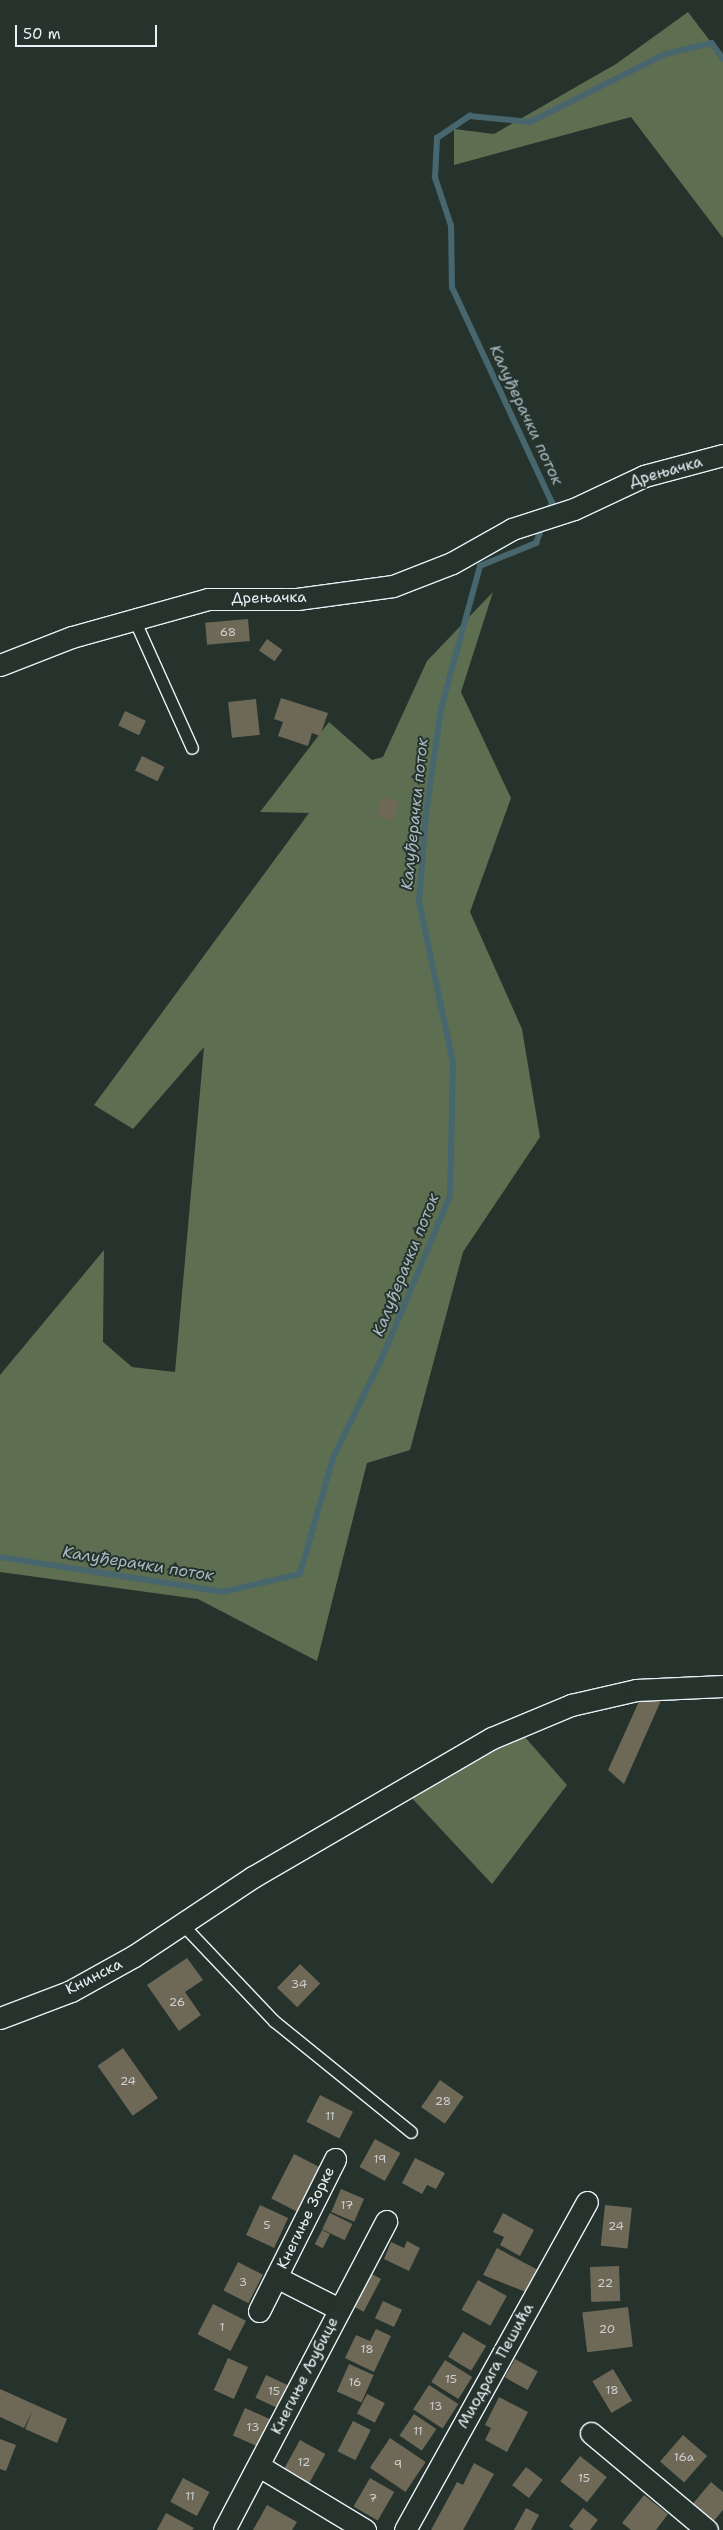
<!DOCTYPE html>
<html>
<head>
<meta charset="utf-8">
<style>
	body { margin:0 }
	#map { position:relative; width:723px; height:2530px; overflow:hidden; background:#26332d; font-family:"Shantell Sans",sans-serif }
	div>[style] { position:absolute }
	.green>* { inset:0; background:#5e6e51 }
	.stream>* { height:5.5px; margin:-2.75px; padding:0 2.75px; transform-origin:2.75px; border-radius:2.75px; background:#47666d }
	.building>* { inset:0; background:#6e6857; transform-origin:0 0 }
	.roads { filter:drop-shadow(1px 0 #e8f1f8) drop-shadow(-1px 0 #e8f1f8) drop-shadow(0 1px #e8f1f8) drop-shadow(0 -1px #e8f1f8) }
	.lane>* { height:11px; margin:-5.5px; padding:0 5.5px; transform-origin:5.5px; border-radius:5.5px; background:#26332d }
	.street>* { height:21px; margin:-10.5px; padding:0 10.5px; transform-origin:10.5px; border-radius:10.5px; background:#26332d }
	span { translate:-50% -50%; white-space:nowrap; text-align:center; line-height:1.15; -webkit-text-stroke:4px #26332d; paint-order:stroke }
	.number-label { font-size:12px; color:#cacfd0 }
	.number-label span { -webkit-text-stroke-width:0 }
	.street-label { font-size:15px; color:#e8f1f8 }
	.water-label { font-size:16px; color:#a8b9c0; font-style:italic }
	.scale { position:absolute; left:15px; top:25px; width:142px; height:22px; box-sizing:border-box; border:2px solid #e8f1f8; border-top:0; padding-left:6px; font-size:15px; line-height:18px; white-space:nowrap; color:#e8f1f8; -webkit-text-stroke:4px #26332d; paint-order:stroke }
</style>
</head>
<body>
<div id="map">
	<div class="green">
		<i style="clip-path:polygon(688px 12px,723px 58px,723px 238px,631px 117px,454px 165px,454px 129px,494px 134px,616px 64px)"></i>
		<i style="clip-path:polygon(493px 592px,461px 692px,511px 798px,470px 912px,522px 1029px,540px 1137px,463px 1252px,410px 1450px,367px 1463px,317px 1661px,198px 1599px,0 1572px,0 1375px,104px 1250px,103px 1342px,132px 1367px,175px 1372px,204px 1047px,133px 1129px,94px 1105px,309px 813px,260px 812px,329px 722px,372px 760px,383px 757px,427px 661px)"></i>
		<i style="clip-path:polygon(524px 1736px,567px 1785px,492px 1884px,410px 1796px,492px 1748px)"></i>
	</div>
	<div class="stream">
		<i style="left:548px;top:512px;width:10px;rotate:-66deg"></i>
		<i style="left:552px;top:503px;width:237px;rotate:-114.9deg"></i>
		<i style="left:452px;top:288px;width:62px;rotate:-90.9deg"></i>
		<i style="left:451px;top:226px;width:51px;rotate:-108.4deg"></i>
		<i style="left:435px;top:178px;width:40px;rotate:-87.1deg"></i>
		<i style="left:437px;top:138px;width:40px;rotate:-34deg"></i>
		<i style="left:470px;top:116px;width:60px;rotate:5.7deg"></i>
		<i style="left:530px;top:122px;width:151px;rotate:-26.7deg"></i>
		<i style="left:665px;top:54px;width:48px;rotate:-13.2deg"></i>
		<i style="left:712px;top:43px;width:19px;rotate:54deg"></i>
		<i style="left:0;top:1557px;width:226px;rotate:8.9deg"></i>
		<i style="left:223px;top:1592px;width:79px;rotate:-13.2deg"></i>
		<i style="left:300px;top:1574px;width:121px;rotate:-74.1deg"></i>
		<i style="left:333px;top:1458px;width:114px;rotate:-63.9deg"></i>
		<i style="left:383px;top:1356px;width:173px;rotate:-67.3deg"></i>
		<i style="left:450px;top:1196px;width:133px;rotate:-88.7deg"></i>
		<i style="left:453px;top:1063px;width:165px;rotate:-101.9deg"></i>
		<i style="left:419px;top:902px;width:88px;rotate:-85.5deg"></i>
		<i style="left:426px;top:814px;width:106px;rotate:-81.9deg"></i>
		<i style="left:441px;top:709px;width:148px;rotate:-74.7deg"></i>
		<i style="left:480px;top:566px;width:61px;rotate:-22.3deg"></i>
		<i style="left:536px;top:543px;width:19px;rotate:-69deg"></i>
	</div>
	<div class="building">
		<i style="left:248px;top:619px;width:22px;height:43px;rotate:85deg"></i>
		<i style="left:267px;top:639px;width:19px;height:14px;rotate:35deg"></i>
		<i style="clip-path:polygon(281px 698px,328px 713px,320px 736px,312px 733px,308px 746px,278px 736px,283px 722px,274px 719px)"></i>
		<i style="left:256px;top:699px;width:36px;height:28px;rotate:84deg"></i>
		<i style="left:125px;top:711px;width:23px;height:16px;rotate:25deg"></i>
		<i style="left:142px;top:756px;width:25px;height:16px;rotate:26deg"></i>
		<i style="left:381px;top:797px;width:18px;height:20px;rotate:13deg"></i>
		<i style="clip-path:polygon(656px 1693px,663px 1696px,624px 1784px,608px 1770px,641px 1697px,652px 1702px)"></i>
		<i style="clip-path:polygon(187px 1958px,203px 1980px,185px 1992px,201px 2015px,179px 2031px,147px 1985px)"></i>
		<i style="left:300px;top:1964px;width:28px;height:33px;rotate:44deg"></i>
		<i style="left:123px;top:2048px;width:61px;height:31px;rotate:55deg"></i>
		<i style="left:440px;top:2080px;width:29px;height:33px;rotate:35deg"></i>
		<i style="left:320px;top:2095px;width:37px;height:30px;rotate:27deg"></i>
		<i style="left:375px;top:2139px;width:29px;height:32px;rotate:29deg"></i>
		<i style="left:294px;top:2154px;width:29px;height:50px;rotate:27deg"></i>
		<i style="clip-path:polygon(415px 2158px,445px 2173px,436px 2189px,427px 2185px,422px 2194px,402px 2183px)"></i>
		<i style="left:341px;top:2189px;width:25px;height:25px;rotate:23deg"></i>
		<i style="left:260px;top:2205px;width:31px;height:33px;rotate:25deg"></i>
		<i style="left:605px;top:2205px;width:27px;height:41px;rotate:6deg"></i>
		<i style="left:330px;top:2213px;width:25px;height:18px;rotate:26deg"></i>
		<i style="clip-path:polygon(503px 2213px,534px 2230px,520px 2256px,500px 2245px,504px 2237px,493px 2232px)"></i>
		<i style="left:322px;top:2230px;width:9px;height:16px;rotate:27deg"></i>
		<i style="clip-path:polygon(407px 2241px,420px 2248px,409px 2271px,384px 2259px,391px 2242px,404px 2248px)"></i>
		<i style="clip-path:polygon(497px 2248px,538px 2270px,526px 2292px,483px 2275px)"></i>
		<i style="left:238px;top:2262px;width:28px;height:32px;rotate:27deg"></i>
		<i style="left:619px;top:2266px;width:35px;height:29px;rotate:88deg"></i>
		<i style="left:366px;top:2271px;width:17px;height:37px;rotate:28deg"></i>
		<i style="left:478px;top:2280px;width:33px;height:34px;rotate:29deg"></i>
		<i style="left:383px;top:2301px;width:21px;height:19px;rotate:25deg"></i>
		<i style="left:213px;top:2304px;width:37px;height:34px;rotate:27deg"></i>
		<i style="left:628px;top:2307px;width:40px;height:46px;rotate:83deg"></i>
		<i style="clip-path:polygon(376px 2329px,391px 2336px,374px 2372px,345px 2358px,356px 2335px,370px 2341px)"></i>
		<i style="left:463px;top:2332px;width:27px;height:29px;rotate:31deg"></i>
		<i style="left:228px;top:2358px;width:22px;height:35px;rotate:24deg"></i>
		<i style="left:515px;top:2359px;width:26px;height:21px;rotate:29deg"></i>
		<i style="left:445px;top:2360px;width:32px;height:26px;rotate:32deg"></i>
		<i style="left:349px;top:2364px;width:27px;height:30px;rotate:24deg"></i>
		<i style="left:613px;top:2369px;width:37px;height:24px;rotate:59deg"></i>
		<i style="left:266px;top:2375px;width:29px;height:25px;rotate:25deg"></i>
		<i style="left:429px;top:2385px;width:35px;height:29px;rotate:33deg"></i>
		<i style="clip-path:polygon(0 2389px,67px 2419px,57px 2443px,25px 2429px,33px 2410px,24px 2428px,0 2417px)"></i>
		<i style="left:367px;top:2394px;width:20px;height:22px;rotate:27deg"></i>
		<i style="clip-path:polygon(499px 2397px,528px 2412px,507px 2452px,485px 2440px,491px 2428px,485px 2425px)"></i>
		<i style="left:245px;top:2408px;width:32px;height:30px;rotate:24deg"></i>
		<i style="left:414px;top:2414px;width:27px;height:26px;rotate:34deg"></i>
		<i style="left:353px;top:2421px;width:20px;height:34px;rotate:27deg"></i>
		<i style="left:683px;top:2435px;width:32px;height:35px;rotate:41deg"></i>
		<i style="left:390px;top:2438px;width:43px;height:36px;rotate:34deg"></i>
		<i style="clip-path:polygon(0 2439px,16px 2445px,6px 2471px,0 2469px)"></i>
		<i style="left:300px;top:2440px;width:29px;height:36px;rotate:29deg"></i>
		<i style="left:580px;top:2456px;width:34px;height:32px;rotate:38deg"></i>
		<i style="clip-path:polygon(474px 2463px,494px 2474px,463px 2530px,431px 2530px,457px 2482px,463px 2485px)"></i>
		<i style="left:526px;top:2467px;width:21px;height:23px;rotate:37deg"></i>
		<i style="left:183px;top:2478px;width:30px;height:27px;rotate:28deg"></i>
		<i style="left:370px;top:2478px;width:28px;height:33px;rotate:30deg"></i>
		<i style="clip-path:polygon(711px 2482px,723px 2492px,723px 2510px,712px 2523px,691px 2506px)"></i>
		<i style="clip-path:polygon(644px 2495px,668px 2514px,656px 2530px,631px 2530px,622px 2523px)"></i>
		<i style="clip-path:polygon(267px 2505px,297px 2522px,292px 2530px,253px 2530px)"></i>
		<i style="clip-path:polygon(526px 2508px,539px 2515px,531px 2530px,514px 2530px)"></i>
		<i style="clip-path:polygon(583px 2508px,598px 2520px,590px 2530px,574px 2530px,569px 2526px)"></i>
		<i style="clip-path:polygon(166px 2513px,194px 2528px,192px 2530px,157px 2530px)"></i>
	</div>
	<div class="roads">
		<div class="lane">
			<i style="left:134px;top:619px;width:141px;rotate:65.8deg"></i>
			<i style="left:182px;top:1924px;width:134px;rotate:46.5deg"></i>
			<i style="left:274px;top:2021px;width:176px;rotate:39deg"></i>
		</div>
		<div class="street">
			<i style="left:0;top:665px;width:77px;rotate:-21.3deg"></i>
			<i style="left:72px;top:637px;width:141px;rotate:-15.6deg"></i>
			<i style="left:208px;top:599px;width:89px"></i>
			<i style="left:297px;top:599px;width:97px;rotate:-7.7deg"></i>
			<i style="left:393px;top:586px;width:63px;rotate:-21.3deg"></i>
			<i style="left:452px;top:563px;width:69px;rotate:-29.5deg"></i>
			<i style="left:512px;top:529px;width:65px;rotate:-17.9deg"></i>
			<i style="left:574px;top:509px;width:77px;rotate:-25.2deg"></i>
			<i style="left:644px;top:476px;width:82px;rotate:-14.9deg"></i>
			<i style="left:0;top:2018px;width:76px;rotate:-20.8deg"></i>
			<i style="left:71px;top:1991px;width:72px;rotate:-29.1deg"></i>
			<i style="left:134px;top:1956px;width:143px;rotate:-33.6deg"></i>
			<i style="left:253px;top:1877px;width:276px;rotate:-30.2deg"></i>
			<i style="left:492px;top:1738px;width:86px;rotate:-22.7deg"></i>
			<i style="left:571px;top:1705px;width:67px;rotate:-13deg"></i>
			<i style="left:636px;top:1690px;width:87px;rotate:-2.6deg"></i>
			<i style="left:276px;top:2277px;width:71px;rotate:26.9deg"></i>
			<i style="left:259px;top:2311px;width:170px;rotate:-63.4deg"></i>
			<i style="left:591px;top:2433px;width:151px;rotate:39.9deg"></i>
			<i style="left:259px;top:2466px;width:124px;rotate:31.1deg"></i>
			<i style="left:224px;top:2530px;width:349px;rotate:-62.3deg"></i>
			<i style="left:405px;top:2530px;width:375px;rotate:-61deg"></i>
		</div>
	</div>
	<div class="number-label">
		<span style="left:228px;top:633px">68</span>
		<span style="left:299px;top:1985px">34</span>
		<span style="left:177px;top:2003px">26</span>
		<span style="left:128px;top:2082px">24</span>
		<span style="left:443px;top:2102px">28</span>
		<span style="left:330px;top:2117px">11</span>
		<span style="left:380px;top:2160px">19</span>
		<span style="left:347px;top:2206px">17</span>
		<span style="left:267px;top:2226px">5</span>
		<span style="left:616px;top:2227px">24</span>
		<span style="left:243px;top:2283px">3</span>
		<span style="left:605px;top:2284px">22</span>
		<span style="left:222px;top:2328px">1</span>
		<span style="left:607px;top:2330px">20</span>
		<span style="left:367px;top:2350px">18</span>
		<span style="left:451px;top:2380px">15</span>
		<span style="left:355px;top:2383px">16</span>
		<span style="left:612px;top:2391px">18</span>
		<span style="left:274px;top:2392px">15</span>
		<span style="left:436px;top:2407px">13</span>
		<span style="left:253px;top:2428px">13</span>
		<span style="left:418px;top:2432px">11</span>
		<span style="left:684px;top:2458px">16a</span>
		<span style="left:304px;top:2463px">12</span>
		<span style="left:398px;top:2465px">9</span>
		<span style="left:584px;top:2479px">15</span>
		<span style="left:190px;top:2497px">11</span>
		<span style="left:373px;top:2499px">7</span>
	</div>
	<div class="street-label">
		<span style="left:666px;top:472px;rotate:-16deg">Дрењачка</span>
		<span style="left:269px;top:598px;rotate:-1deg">Дрењачка</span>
		<span style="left:94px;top:1977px;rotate:-27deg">Книнска</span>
		<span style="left:306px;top:2218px;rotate:-64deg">Кнегиње Зорке</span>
		<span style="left:496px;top:2366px;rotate:-61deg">Миодрага Пешића</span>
		<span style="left:305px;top:2376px;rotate:-63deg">Кнегиње Љубице</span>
	</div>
	<div class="water-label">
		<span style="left:526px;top:415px;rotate:65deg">Калуђерачки поток</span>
		<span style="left:415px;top:814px;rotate:-84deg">Калуђерачки поток</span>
		<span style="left:406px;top:1265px;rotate:-68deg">Калуђерачки поток</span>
		<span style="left:138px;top:1564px;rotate:9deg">Калуђерачки поток</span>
	</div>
	<div class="scale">50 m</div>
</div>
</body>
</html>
